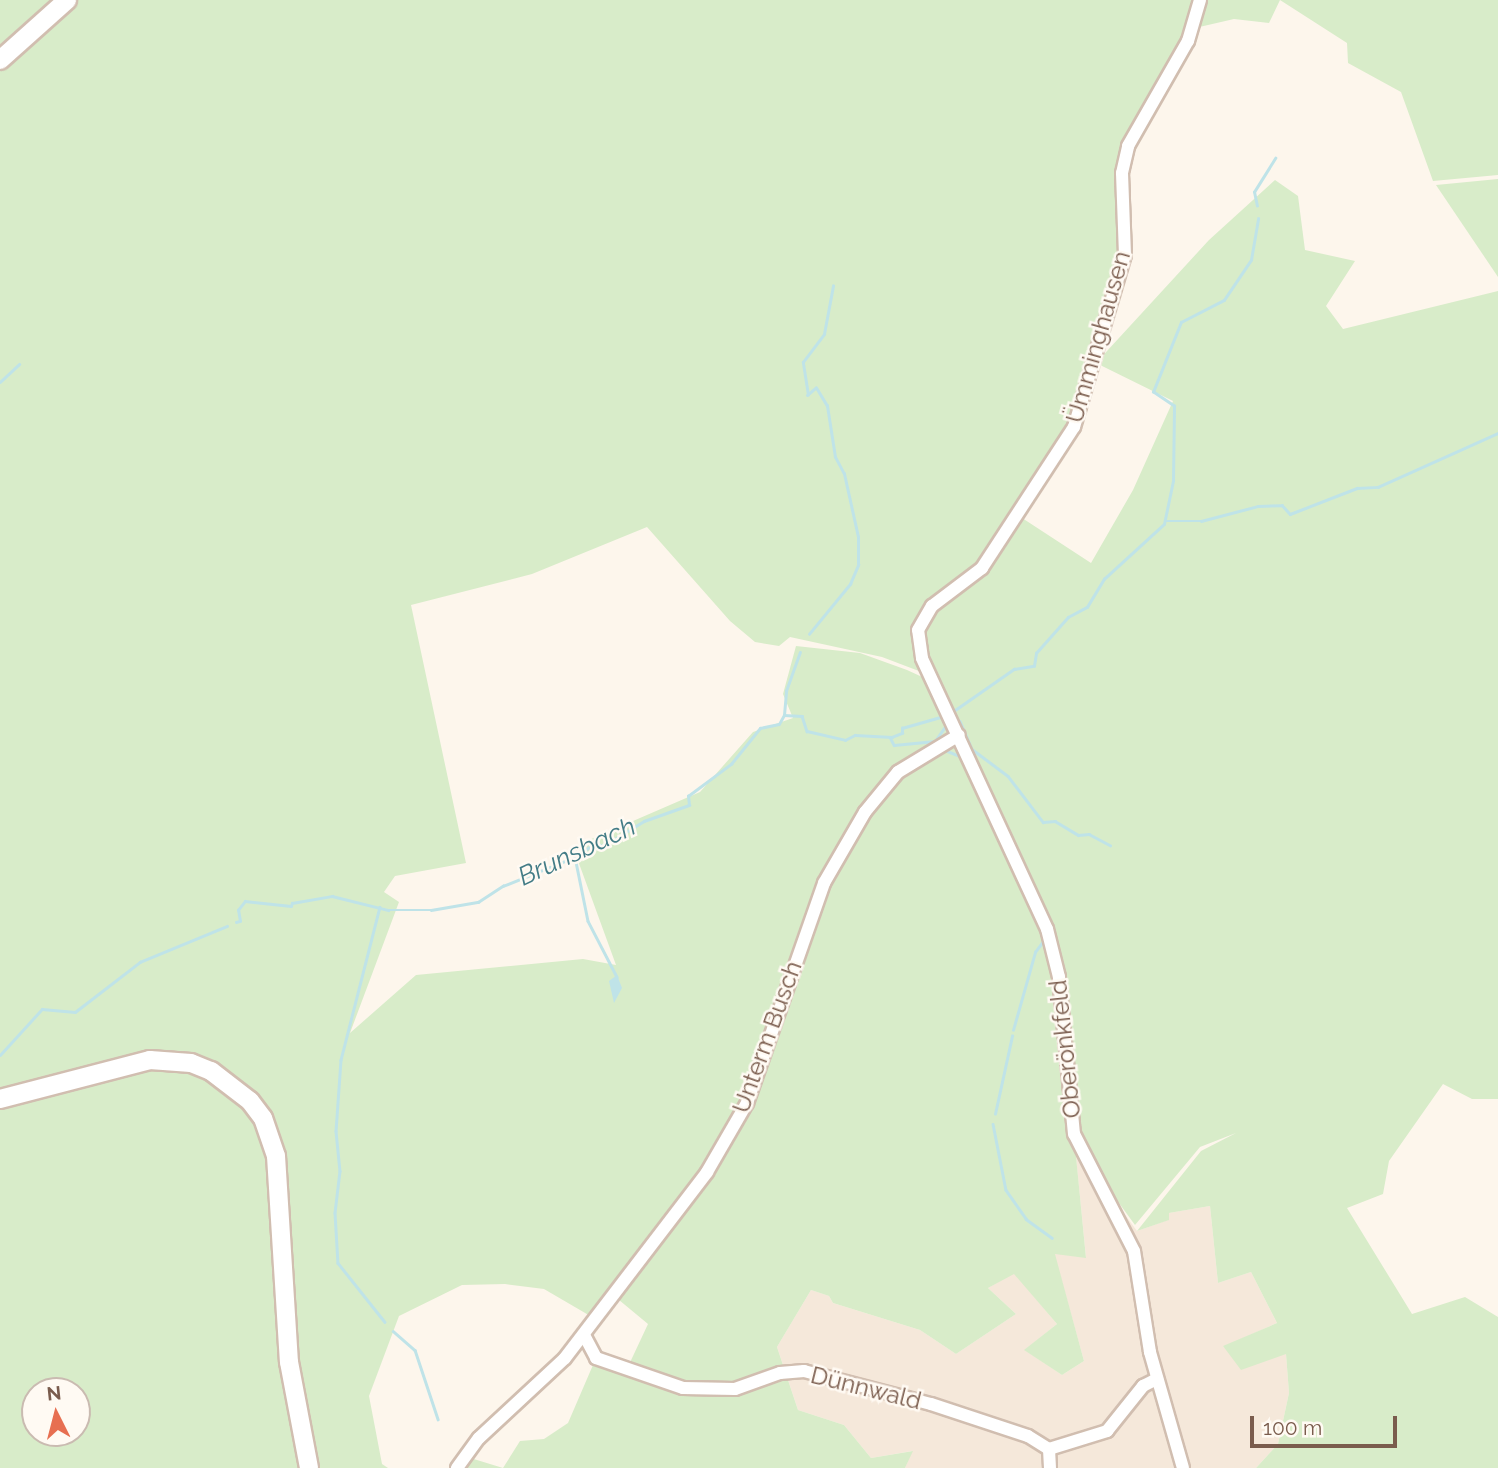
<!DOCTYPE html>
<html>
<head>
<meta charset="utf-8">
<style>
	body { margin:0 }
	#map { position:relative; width:1498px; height:1468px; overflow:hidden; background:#fdf6ec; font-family:Raleway,sans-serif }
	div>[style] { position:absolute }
	.residential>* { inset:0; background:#f5e8da }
	.green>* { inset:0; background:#d8ecc9 }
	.water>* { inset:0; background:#bfe3e8 }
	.stream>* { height:2.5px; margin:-1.25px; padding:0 1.25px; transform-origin:1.25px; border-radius:1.25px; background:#bfe3e8 }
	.roads { filter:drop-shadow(2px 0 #d1beb0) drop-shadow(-2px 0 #d1beb0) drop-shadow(0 2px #d1beb0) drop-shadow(0 -2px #d1beb0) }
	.street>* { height:12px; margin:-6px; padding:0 6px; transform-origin:6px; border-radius:6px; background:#fff }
	.secondary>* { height:18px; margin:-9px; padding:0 9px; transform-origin:9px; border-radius:9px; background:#fff }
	span { translate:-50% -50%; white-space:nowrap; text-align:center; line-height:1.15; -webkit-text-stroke:5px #fffaf3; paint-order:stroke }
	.street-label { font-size:24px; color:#7a5c4d }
	.water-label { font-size:26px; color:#437c86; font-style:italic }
	.north { position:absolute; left:21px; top:1377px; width:70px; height:70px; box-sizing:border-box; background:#fffaf3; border:2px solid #cabbb1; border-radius:50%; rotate:354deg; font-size:19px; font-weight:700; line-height:28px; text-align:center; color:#7a5c4d }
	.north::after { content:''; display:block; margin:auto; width:24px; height:32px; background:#e76f51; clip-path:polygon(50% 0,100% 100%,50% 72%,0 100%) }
	.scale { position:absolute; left:1250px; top:1416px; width:147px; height:32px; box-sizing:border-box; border:4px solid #7a5c4d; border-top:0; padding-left:9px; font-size:21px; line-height:24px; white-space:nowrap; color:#7a5c4d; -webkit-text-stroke:5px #fffaf3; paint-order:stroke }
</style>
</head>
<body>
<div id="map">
	<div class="residential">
		<i style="clip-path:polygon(1075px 1147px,1137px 1231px,1168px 1220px,1169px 1213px,1210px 1206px,1218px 1283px,1251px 1272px,1277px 1323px,1223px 1347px,1286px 1354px,1289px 1393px,1278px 1444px,1256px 1468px,905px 1468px,912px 1451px,871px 1458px,844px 1425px,798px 1410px,777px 1347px,811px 1290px,829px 1296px,833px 1303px,920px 1330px,956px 1354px,1016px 1314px,988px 1288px,1014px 1273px,1057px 1324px,1025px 1350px,1062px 1375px,1084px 1361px,1054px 1253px,1086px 1257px)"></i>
	</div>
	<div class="green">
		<i style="clip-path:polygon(0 0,57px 0,0 51px)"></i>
		<i style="clip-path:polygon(evenodd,74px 0,1200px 0,1188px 41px,1128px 146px,1122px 173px,1125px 255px,1074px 427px,982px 568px,944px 598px,983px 569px,1019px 516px,1091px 563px,1133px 490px,1173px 401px,1096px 363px,1209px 240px,1275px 180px,1298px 196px,1305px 250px,1355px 261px,1326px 306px,1343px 329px,1498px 291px,1498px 1099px,1472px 1099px,1443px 1084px,1389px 1161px,1383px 1194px,1347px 1208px,1412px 1314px,1465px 1297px,1498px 1317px,1498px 1468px,1256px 1468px,1278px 1444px,1289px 1393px,1286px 1354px,1241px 1370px,1223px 1346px,1277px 1323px,1251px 1272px,1218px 1283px,1210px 1206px,1169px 1213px,1169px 1220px,1137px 1231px,1201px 1151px,1236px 1133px,1200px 1147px,1135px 1225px,1081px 1151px,1057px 952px,1038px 897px,924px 657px,919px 629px,922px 617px,917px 624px,918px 649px,932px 676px,882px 657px,790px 637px,779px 646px,755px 642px,730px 621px,647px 527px,532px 574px,411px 605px,466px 863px,395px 876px,384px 892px,399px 902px,350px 1033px,416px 975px,583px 959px,616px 965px,573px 847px,700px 792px,753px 732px,793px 718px,783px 694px,796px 646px,860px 653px,907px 670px,931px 681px,956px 734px,896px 770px,864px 808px,821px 881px,745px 1102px,703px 1172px,592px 1317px,544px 1289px,505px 1284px,462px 1285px,399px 1316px,369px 1396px,382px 1464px,388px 1468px,311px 1468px,291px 1341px,280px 1182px,283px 1155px,276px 1156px,290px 1386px,306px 1468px,0 1468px,0 66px,74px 0,158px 1056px,198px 1062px,211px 1070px,173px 1060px,133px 1061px,158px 1056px,74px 0,35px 1391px,77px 1391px,77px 1433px,35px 1433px,35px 1391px)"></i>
		<i style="clip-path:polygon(1201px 0,1498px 0,1498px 175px,1433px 181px,1401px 92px,1348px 63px,1347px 43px,1280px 0,1269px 23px,1234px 19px,1195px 28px)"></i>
		<i style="clip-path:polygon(1498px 179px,1498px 277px,1436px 185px)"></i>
		<i style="clip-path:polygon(959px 735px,1047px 929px,1065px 1044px,1086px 1258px,1055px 1254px,1084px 1361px,1062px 1375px,1024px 1350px,1057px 1324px,1014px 1274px,988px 1288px,1016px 1314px,956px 1354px,920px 1330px,833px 1303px,829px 1296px,811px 1290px,777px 1347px,798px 1410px,844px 1425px,871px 1458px,913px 1451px,905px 1468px,457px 1468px,464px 1456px,503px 1468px,520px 1441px,544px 1439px,568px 1423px,596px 1358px,626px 1371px,648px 1324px,613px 1295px,747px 1103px,824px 883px,898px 772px)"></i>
	</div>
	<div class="water">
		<i style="clip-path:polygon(617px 975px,622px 988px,614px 1003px,609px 981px)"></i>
	</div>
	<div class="stream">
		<i style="left:1257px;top:206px;width:14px;rotate:-102deg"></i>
		<i style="left:1254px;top:192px;width:40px;rotate:-58deg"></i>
		<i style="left:0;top:382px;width:26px;rotate:-43deg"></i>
		<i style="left:1167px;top:521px;width:34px"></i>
		<i style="left:1201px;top:521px;width:59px;rotate:-14.7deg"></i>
		<i style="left:1258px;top:506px;width:24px;rotate:-2deg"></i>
		<i style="left:1282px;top:505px;width:12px;rotate:48deg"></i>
		<i style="left:1290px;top:514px;width:72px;rotate:-21.2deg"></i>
		<i style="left:1357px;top:488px;width:21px;rotate:-3deg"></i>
		<i style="left:1378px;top:487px;width:132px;rotate:-24.2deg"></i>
		<i style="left:809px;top:634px;width:65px;rotate:-50.6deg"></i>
		<i style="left:850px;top:584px;width:21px;rotate:-67deg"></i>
		<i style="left:858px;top:565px;width:28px;rotate:-90deg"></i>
		<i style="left:858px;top:537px;width:65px;rotate:-102.5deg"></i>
		<i style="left:844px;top:474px;width:19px;rotate:-118deg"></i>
		<i style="left:835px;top:457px;width:52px;rotate:-98.9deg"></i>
		<i style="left:827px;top:406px;width:21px;rotate:-121deg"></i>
		<i style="left:816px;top:388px;width:11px;rotate:139deg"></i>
		<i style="left:808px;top:395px;width:33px;rotate:-99deg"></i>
		<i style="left:803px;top:362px;width:35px;rotate:-53deg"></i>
		<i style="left:824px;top:334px;width:49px;rotate:-79.4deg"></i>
		<i style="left:955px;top:710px;width:72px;rotate:-34.8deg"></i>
		<i style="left:1014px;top:669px;width:20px;rotate:-9deg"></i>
		<i style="left:1034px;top:666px;width:13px;rotate:-81deg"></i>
		<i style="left:1036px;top:653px;width:48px;rotate:-48.4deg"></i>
		<i style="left:1068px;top:617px;width:21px;rotate:-28deg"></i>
		<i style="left:1087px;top:607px;width:33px;rotate:-59deg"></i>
		<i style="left:1104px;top:579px;width:81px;rotate:-42.5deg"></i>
		<i style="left:1164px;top:524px;width:44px;rotate:-78.2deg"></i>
		<i style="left:1173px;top:481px;width:75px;rotate:-89.2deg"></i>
		<i style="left:1174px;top:406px;width:25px;rotate:-146deg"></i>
		<i style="left:1153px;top:392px;width:75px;rotate:-68.2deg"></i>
		<i style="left:1181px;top:322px;width:48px;rotate:-27.1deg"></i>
		<i style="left:1224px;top:300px;width:48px;rotate:-56deg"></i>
		<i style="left:1251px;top:260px;width:42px;rotate:-80.3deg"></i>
		<i style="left:784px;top:715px;width:24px;rotate:-85deg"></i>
		<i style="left:786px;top:691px;width:41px;rotate:-70.3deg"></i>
		<i style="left:960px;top:721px;width:30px;rotate:67deg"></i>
		<i style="left:972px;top:749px;width:45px;rotate:36.9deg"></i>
		<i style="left:1008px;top:776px;width:58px;rotate:52.7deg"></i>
		<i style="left:1043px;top:822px;width:12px;rotate:-5deg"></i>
		<i style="left:1055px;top:821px;width:27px;rotate:31deg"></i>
		<i style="left:1078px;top:835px;width:11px;rotate:-5deg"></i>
		<i style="left:1089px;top:834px;width:24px;rotate:28deg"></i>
		<i style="left:890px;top:737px;width:9px;rotate:63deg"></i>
		<i style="left:894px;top:745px;width:41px;rotate:-5.6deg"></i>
		<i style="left:935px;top:741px;width:16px;rotate:-55deg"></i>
		<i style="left:947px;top:751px;width:16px;rotate:22deg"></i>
		<i style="left:575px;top:857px;width:65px;rotate:78.5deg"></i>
		<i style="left:588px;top:921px;width:63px;rotate:62.6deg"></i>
		<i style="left:380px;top:907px;width:158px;rotate:104.3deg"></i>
		<i style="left:341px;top:1060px;width:71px;rotate:94deg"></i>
		<i style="left:336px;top:1131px;width:40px;rotate:84.3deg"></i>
		<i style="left:340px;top:1171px;width:42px;rotate:96.8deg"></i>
		<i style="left:335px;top:1213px;width:50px;rotate:86.6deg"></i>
		<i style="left:338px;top:1263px;width:75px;rotate:51.5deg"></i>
		<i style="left:236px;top:922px;width:4px;rotate:-14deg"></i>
		<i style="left:240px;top:921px;width:11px;rotate:-100deg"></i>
		<i style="left:238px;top:910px;width:11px;rotate:-52deg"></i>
		<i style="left:245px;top:901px;width:46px;rotate:6.2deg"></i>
		<i style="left:291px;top:906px;width:3px;rotate:-72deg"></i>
		<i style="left:292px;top:903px;width:41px;rotate:-9.9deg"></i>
		<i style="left:332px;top:896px;width:58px;rotate:14deg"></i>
		<i style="left:388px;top:910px;width:43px"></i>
		<i style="left:431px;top:910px;width:48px;rotate:-9.7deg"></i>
		<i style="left:478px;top:902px;width:30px;rotate:-33deg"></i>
		<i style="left:503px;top:886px;width:78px;rotate:-21.9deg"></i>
		<i style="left:575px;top:857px;width:24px;rotate:-35deg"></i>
		<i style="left:595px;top:843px;width:9px;rotate:21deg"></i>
		<i style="left:603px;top:846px;width:48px;rotate:-31.4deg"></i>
		<i style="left:644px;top:821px;width:48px;rotate:-19.6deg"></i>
		<i style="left:689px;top:805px;width:9px;rotate:-96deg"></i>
		<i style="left:688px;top:796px;width:54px;rotate:-36.7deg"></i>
		<i style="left:731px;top:764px;width:46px;rotate:-51.1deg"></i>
		<i style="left:760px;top:728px;width:19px;rotate:-12deg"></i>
		<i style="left:779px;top:724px;width:10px;rotate:-61deg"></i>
		<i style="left:784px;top:715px;width:18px;rotate:3deg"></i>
		<i style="left:802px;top:716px;width:16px;rotate:72deg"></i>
		<i style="left:807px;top:731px;width:39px;rotate:13deg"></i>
		<i style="left:845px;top:740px;width:11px;rotate:-27deg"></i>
		<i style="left:855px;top:735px;width:37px;rotate:3deg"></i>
		<i style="left:892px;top:737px;width:11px;rotate:-22deg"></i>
		<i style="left:902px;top:733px;width:5px;rotate:-90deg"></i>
		<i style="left:902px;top:728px;width:44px;rotate:-15.9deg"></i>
		<i style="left:1013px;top:1030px;width:81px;rotate:-74.2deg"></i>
		<i style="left:1035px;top:952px;width:15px;rotate:-53deg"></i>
		<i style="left:0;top:1055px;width:62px;rotate:-47.6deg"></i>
		<i style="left:42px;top:1009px;width:33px;rotate:5deg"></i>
		<i style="left:75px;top:1012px;width:82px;rotate:-37.6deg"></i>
		<i style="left:140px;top:962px;width:94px;rotate:-22.5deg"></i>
		<i style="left:995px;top:1114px;width:80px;rotate:-77.7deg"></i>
		<i style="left:993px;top:1124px;width:67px;rotate:78.9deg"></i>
		<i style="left:1006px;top:1190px;width:35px;rotate:55deg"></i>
		<i style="left:1026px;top:1219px;width:32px;rotate:36deg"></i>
		<i style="left:393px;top:1331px;width:29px;rotate:41deg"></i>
		<i style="left:415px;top:1350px;width:73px;rotate:71.6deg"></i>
	</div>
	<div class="roads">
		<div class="street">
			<i style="left:584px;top:1335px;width:26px;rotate:62deg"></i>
			<i style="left:596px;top:1358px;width:92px;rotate:19deg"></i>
			<i style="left:683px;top:1388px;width:52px;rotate:1.1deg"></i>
			<i style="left:735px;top:1389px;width:48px;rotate:-19.6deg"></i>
			<i style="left:780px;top:1373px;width:24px;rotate:-5deg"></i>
			<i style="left:804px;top:1371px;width:131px;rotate:14.6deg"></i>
			<i style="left:931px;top:1404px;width:102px;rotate:18.3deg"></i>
			<i style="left:1028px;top:1436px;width:25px;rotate:32deg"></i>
			<i style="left:1049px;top:1449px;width:19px;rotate:87deg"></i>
			<i style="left:1049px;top:1449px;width:61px;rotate:-17.2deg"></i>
			<i style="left:1107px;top:1431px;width:58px;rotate:-51.3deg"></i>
			<i style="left:1143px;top:1386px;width:16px;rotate:-27deg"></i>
			<i style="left:457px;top:1468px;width:37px;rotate:-54deg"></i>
			<i style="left:479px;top:1438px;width:117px;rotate:-42.9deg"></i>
			<i style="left:565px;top:1358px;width:234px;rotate:-52.6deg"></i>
			<i style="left:707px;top:1172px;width:80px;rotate:-59.9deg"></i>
			<i style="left:747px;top:1103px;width:233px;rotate:-70.7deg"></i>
			<i style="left:824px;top:883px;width:82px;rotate:-60deg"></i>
			<i style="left:865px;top:812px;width:52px;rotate:-50.5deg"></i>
			<i style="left:898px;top:772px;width:71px;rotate:-31.2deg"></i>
			<i style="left:1183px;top:1468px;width:121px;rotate:-105.9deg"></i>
			<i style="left:1150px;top:1352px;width:102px;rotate:-99deg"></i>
			<i style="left:1134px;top:1251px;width:131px;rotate:-117.1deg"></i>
			<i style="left:1074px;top:1134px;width:158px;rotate:-95.5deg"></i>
			<i style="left:1059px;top:977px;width:49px;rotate:-104deg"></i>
			<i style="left:1047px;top:929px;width:298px;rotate:-114.8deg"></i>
			<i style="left:922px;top:658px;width:28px;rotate:-98deg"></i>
			<i style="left:918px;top:630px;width:28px;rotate:-60deg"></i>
			<i style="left:932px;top:606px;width:63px;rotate:-37.2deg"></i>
			<i style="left:982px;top:568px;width:168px;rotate:-56.9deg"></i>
			<i style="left:1074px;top:427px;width:179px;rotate:-73.5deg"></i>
			<i style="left:1125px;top:255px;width:82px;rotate:-92.1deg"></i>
			<i style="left:1122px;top:173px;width:28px;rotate:-77deg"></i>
			<i style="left:1128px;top:146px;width:121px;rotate:-60.3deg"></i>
			<i style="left:1188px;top:41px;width:43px;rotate:-73.7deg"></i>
		</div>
		<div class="secondary">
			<i style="left:0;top:60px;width:90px;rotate:-41.8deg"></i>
			<i style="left:0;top:1099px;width:155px;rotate:-14.6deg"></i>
			<i style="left:150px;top:1060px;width:41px;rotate:4.2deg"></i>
			<i style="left:191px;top:1063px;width:22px;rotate:22deg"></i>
			<i style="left:211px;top:1071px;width:49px;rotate:37.6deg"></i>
			<i style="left:250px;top:1101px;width:21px;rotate:53deg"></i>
			<i style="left:263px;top:1118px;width:40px;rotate:71.1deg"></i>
			<i style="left:276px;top:1156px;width:206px;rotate:86.4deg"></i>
			<i style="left:289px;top:1362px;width:108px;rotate:79.3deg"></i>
		</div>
	</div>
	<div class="street-label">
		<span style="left:1098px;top:337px;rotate:-74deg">Ümminghausen</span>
		<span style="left:767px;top:1037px;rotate:-70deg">Unterm Busch</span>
		<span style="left:1065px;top:1049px;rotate:-96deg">Oberönkfeld</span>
		<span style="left:866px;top:1388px;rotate:14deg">Dünnwald</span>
	</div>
	<div class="water-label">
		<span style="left:577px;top:852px;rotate:-25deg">Brunsbach</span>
	</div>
	<div class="north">N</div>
	<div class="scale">100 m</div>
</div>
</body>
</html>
